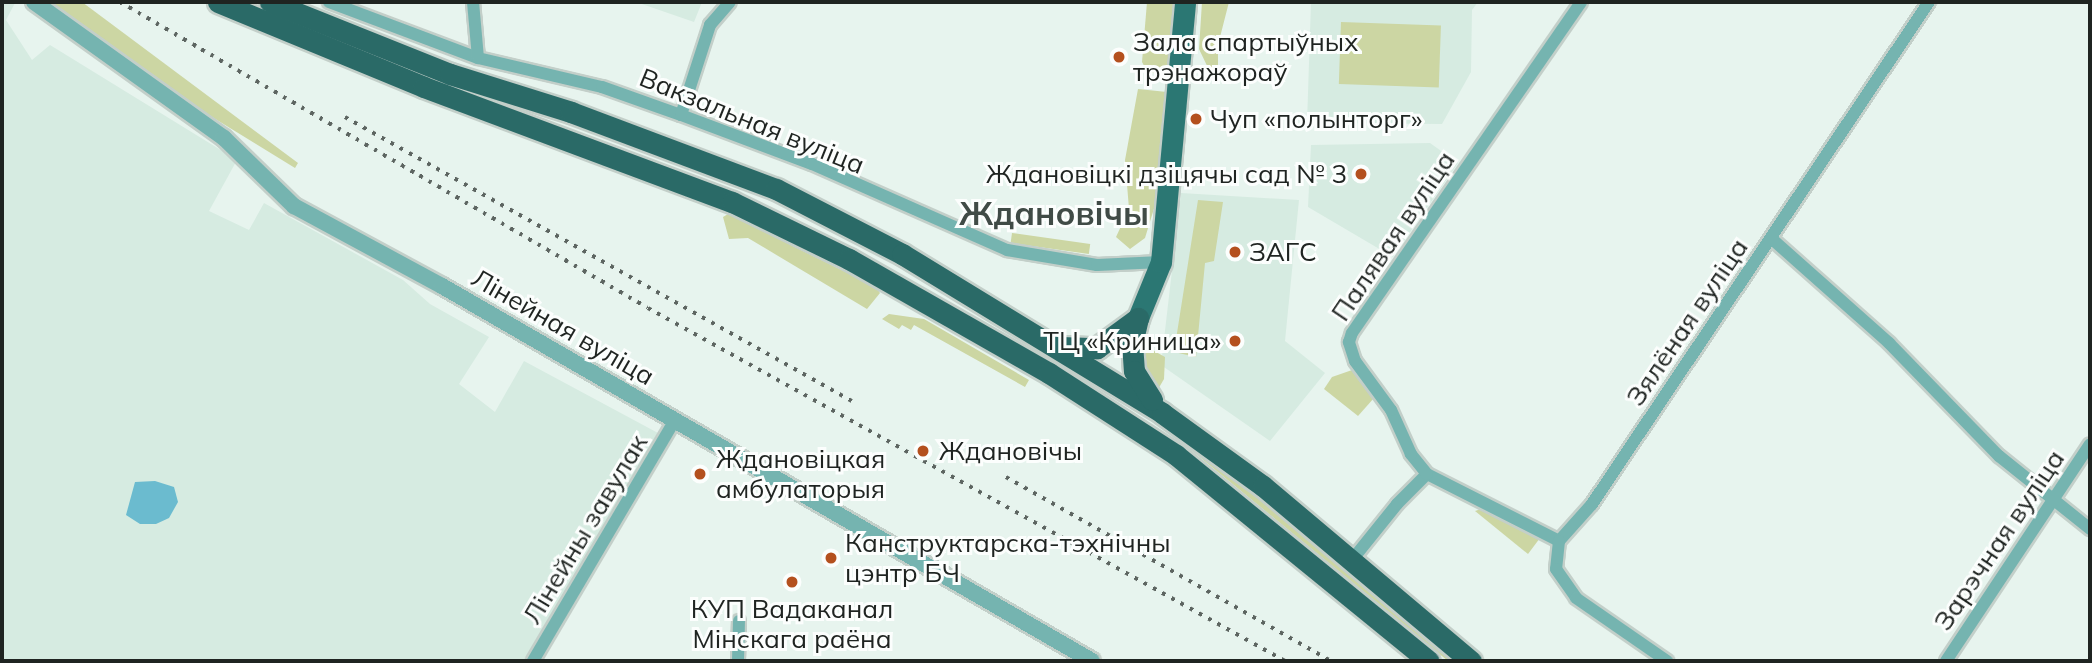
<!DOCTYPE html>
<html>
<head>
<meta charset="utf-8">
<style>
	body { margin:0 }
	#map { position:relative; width:2092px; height:663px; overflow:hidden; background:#e7f4ee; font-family:Mulish,sans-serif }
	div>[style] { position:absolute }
	.built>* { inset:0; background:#d6ebe1 }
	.green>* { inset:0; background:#ccd6a3; transform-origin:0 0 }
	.water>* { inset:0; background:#6bbbcf }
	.roads { filter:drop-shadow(2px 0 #c3cfc9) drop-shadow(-2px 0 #c3cfc9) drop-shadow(0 2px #c3cfc9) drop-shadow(0 -2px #c3cfc9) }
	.minor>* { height:12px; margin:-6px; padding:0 6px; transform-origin:6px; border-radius:6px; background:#75b4b0 }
	.tertiary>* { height:16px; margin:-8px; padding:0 8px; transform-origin:8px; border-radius:8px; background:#75b4b0 }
	.primary>* { height:21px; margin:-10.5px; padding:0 10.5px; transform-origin:10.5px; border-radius:10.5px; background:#2b7773 }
	.trunk>* { height:21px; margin:-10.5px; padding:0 10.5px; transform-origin:10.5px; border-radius:10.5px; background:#2a6a67 }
	.rail>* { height:3.5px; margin-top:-1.75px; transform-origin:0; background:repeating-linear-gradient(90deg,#5d6561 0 3.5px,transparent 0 10.5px) }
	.dots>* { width:19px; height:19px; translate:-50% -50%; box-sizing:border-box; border:4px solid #fcfefd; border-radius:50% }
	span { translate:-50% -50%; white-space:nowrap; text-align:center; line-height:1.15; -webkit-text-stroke:6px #fcfefd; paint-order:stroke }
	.poi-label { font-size:26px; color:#1f2421 }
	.left { translate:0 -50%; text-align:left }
	.right { translate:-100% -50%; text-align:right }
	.street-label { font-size:26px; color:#1f2421 }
	.district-label { font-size:33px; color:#404b46; font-weight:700 }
	.frame { position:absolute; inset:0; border:4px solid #1f2421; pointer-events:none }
</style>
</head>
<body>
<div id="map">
	<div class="built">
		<i style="clip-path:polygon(2px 2px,15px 3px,6px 20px,32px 60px,50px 45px,237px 160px,209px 211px,249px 230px,264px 203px,403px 280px,430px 304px,489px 337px,459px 384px,495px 412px,524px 361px,658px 433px,524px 661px,2px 661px)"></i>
		<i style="clip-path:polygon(636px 2px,702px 2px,694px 22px)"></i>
		<i style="clip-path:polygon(1311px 2px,1478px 2px,1472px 10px,1471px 72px,1442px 124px,1307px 123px)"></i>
		<i style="clip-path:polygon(1430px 143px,1458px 163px,1393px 257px,1308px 207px,1311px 145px)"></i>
		<i style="clip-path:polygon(1181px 193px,1299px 200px,1285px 341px,1325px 373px,1270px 441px,1161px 365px)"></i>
	</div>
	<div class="green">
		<i style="clip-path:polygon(34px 2px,82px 2px,298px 163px,295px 168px,103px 50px)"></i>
		<i style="clip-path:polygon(1147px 2px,1175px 2px,1168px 71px,1160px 73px,1148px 73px,1142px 62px)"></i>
		<i style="clip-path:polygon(1202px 2px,1229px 2px,1218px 45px,1218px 73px,1210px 72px,1199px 49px)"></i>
		<i style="left:1341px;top:22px;width:100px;height:62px;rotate:2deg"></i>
		<i style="clip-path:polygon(1138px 89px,1167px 92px,1156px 202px,1145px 238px,1130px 249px,1116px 237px,1129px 209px,1125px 160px)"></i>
		<i style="clip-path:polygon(1198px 200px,1223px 202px,1214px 261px,1205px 263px,1196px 357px,1174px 352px)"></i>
		<i style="clip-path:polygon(728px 214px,876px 287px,880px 293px,867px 309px,748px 238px,729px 239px,723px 217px)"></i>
		<i style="left:1012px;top:233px;width:79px;height:10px;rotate:8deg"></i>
		<i style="clip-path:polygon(889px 314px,924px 319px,1029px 380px,1025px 387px,914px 325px,911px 330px,902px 325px,899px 329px,882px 319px)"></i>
		<i style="clip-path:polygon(1138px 342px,1165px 357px,1164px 379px,1157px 391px,1147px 384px)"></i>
		<i style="clip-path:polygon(1355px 369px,1374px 398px,1358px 416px,1324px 389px,1332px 377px)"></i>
		<i style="clip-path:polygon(1144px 405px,1312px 536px,1457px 661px,1448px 661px,1146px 413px)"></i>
		<i style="clip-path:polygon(1481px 509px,1540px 538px,1528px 554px,1475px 511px)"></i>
	</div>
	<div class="water">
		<i style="clip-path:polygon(155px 481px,174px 487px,178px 502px,169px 518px,156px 524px,140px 524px,126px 515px,135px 482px)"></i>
	</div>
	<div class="roads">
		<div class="minor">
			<i style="left:329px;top:2px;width:159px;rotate:20.6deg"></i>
			<i style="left:478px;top:58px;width:127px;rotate:13.2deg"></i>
			<i style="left:602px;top:87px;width:84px;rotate:19.5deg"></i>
			<i style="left:681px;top:115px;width:140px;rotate:20.5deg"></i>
			<i style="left:812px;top:164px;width:213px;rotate:23.8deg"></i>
			<i style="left:1007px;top:250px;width:91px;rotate:9.5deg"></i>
			<i style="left:1097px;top:265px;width:64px;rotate:-2.7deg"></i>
			<i style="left:473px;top:2px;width:56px;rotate:84.9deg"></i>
			<i style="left:681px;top:115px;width:95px;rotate:-72.1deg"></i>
			<i style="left:710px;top:25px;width:30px;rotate:-49deg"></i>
			<i style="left:1772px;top:239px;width:157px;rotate:41.6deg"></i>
			<i style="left:1889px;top:343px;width:158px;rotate:45.8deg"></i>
			<i style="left:1999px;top:456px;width:117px;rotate:38.7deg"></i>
			<i style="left:1427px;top:474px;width:148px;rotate:26.9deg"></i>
			<i style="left:1559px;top:541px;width:50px;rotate:-48.3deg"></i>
			<i style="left:1592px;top:504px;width:605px;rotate:-56.13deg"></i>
			<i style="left:1559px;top:541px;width:28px;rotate:96deg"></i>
			<i style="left:1556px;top:569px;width:35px;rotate:55deg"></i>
			<i style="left:1576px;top:598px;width:111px;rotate:34.7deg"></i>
			<i style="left:1352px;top:560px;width:72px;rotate:-51.2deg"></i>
			<i style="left:1397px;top:504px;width:42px;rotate:-45deg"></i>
			<i style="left:1427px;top:474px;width:26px;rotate:-129deg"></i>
			<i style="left:1411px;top:454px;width:48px;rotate:-114.4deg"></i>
			<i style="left:1391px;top:410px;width:61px;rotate:-126.3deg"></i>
			<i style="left:1355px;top:361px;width:20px;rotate:-108deg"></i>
			<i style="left:1349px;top:342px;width:9px;rotate:-72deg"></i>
			<i style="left:1352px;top:333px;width:402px;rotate:-55.3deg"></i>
			<i style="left:533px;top:661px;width:280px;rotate:-59.5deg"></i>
			<i style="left:738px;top:661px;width:40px;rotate:-88.6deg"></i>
			<i style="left:1946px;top:661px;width:260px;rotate:-56.4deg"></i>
		</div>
		<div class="tertiary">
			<i style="left:34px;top:2px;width:234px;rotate:35.6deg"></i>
			<i style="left:224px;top:138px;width:98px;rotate:44.2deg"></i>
			<i style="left:294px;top:206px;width:168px;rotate:28.4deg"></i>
			<i style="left:442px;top:286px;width:750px;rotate:29.98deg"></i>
		</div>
		<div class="primary">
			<i style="left:1138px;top:318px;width:61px;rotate:-67.7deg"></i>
			<i style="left:1161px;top:262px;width:261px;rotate:-84.7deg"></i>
		</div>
		<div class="trunk">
			<i style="left:218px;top:2px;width:223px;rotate:22.4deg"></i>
			<i style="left:424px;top:87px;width:329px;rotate:20.5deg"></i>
			<i style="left:732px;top:202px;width:130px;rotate:26deg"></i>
			<i style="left:849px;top:259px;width:230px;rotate:29.7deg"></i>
			<i style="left:1049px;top:373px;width:151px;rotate:32.8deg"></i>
			<i style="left:1176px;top:455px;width:326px;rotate:39.2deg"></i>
			<i style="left:270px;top:2px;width:194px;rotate:21.8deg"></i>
			<i style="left:450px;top:74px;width:127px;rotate:17.4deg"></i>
			<i style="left:571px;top:112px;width:219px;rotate:20.6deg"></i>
			<i style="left:776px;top:189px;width:142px;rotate:27.3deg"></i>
			<i style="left:902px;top:254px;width:305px;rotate:31.4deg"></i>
			<i style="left:1162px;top:413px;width:125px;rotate:35.9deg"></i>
			<i style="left:1263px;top:486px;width:272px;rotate:40.1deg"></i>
			<i style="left:1138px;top:318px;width:26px;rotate:103deg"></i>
			<i style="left:1132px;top:343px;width:28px;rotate:86deg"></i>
			<i style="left:1134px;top:371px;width:34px;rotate:58deg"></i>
			<i style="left:1060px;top:347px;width:37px;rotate:2deg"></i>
			<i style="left:1097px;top:348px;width:51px;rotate:-36.2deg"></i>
		</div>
	</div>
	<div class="rail">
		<i style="left:120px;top:2px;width:610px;rotate:30.09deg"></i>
		<i style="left:648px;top:308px;width:728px;rotate:28.99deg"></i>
		<i style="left:345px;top:117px;width:581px;rotate:29.26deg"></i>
		<i style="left:1006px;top:477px;width:373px;rotate:29.5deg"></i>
	</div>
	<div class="dots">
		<i style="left:1119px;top:57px;background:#b4501e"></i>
		<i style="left:1196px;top:119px;background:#b4501e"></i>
		<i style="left:1361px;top:174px;background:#b4501e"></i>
		<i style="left:1235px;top:252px;background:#b4501e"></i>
		<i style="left:1235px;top:341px;background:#b4501e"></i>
		<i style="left:923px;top:451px;background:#b4501e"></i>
		<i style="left:700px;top:474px;background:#b4501e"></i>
		<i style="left:831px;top:558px;background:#b4501e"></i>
		<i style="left:792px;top:582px;background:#b4501e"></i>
	</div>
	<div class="poi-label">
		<span class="left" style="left:1133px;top:57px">Зала спартыўных<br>трэнажораў</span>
		<span class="left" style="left:1210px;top:119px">Чуп «полынторг»</span>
		<span class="right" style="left:1347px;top:174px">Ждановіцкі дзіцячы сад № 3</span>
		<span class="left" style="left:1249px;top:252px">ЗАГС</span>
		<span class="right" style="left:1221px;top:341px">ТЦ «Криница»</span>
		<span class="left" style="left:939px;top:451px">Ждановічы</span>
		<span class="left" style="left:716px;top:474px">Ждановіцкая<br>амбулаторыя</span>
		<span class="left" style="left:845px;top:558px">Канструктарска-тэхнічны<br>цэнтр БЧ</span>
		<span style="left:792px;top:624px">КУП Вадаканал<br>Мінскага раёна</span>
	</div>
	<div class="street-label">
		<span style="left:752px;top:121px;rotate:22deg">Вакзальная вуліца</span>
		<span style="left:1393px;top:236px;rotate:-56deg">Палявая вуліца</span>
		<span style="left:1687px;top:322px;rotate:-56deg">Зялёная вуліца</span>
		<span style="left:563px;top:327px;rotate:30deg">Лінейная вуліца</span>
		<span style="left:585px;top:529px;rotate:-59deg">Лінейны завулак</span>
		<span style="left:1999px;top:540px;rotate:-56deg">Зарэчная вуліца</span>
	</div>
	<div class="district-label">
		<span style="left:1054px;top:213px">Ждановічы</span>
	</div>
	<div class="frame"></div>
</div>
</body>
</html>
